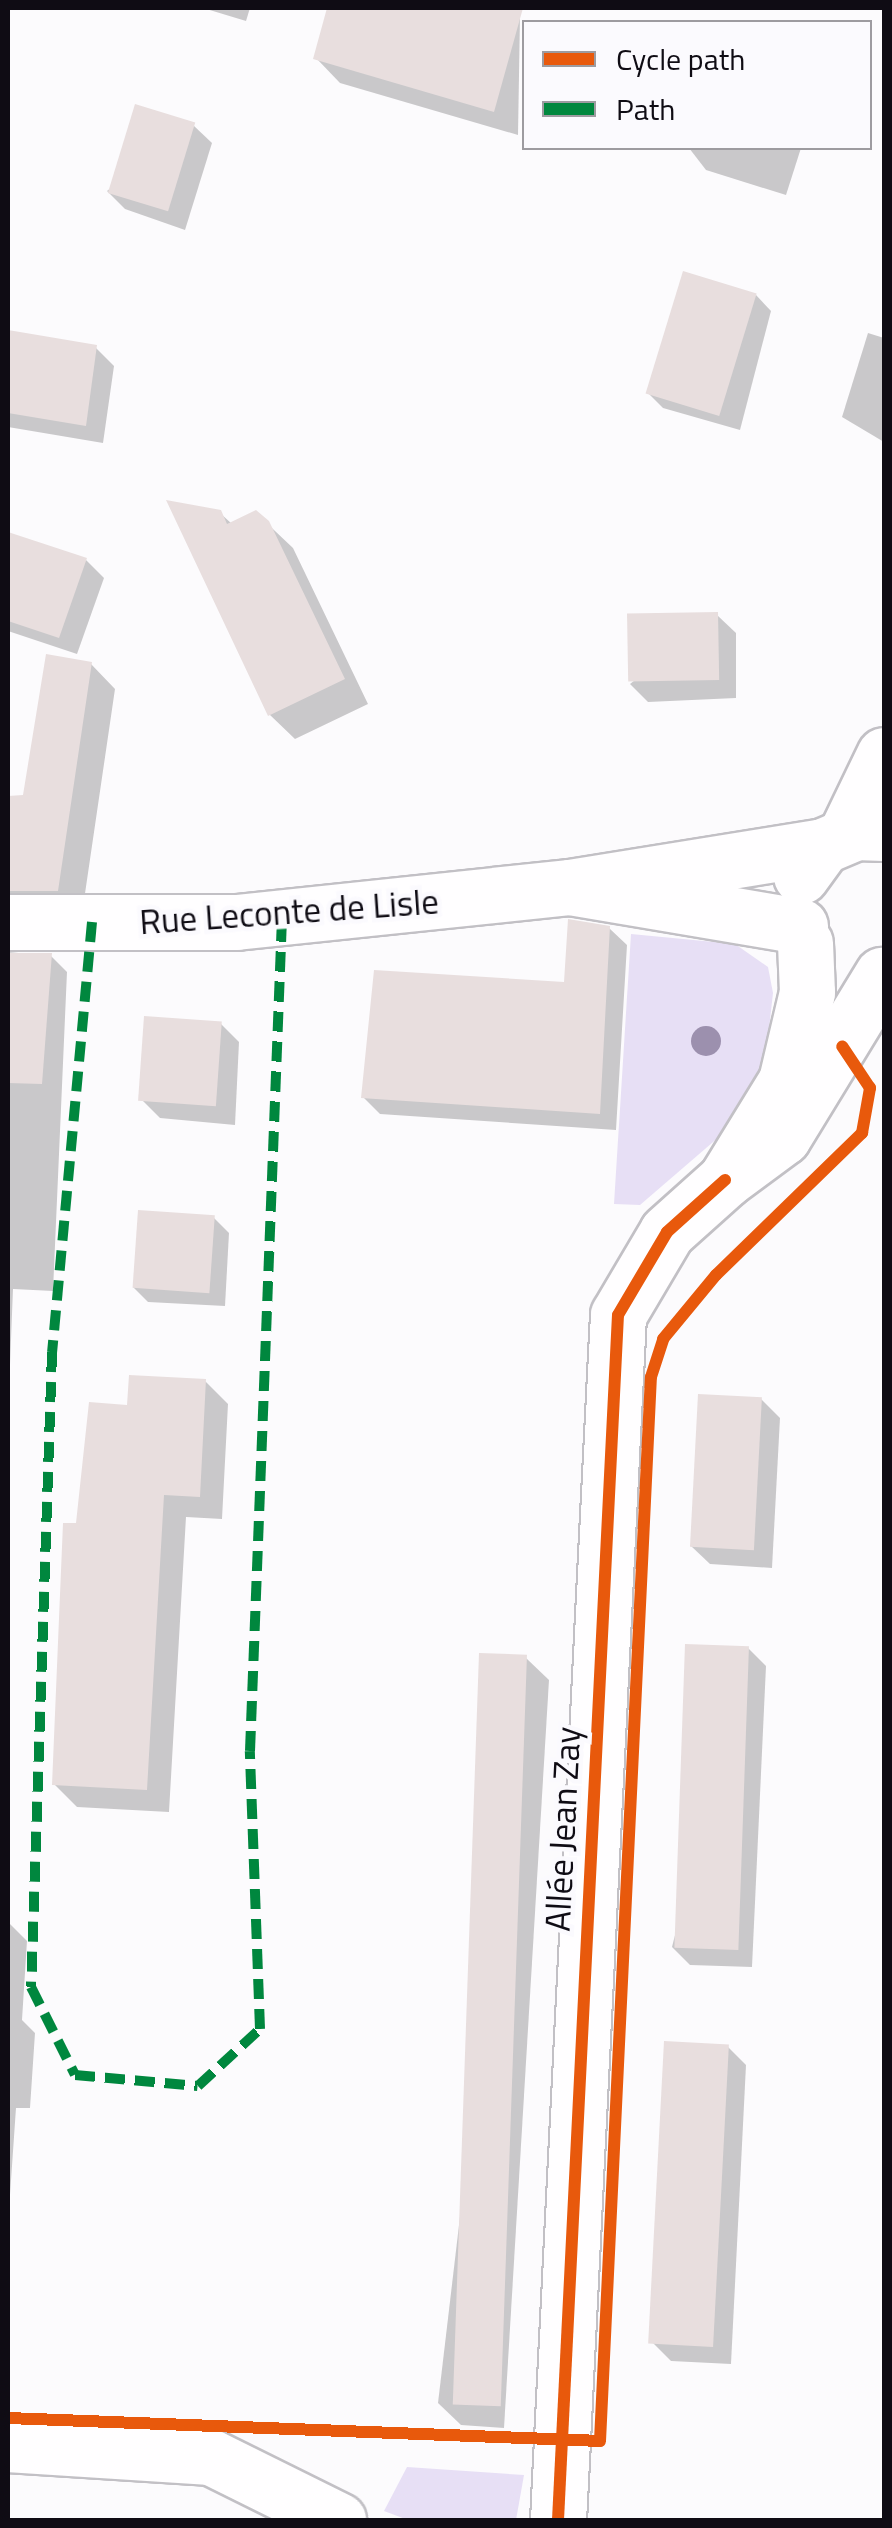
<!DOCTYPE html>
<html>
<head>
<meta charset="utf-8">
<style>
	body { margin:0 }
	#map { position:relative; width:892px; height:2528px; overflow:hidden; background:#fcfbfd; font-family:"Titillium Web",sans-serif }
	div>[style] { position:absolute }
	.green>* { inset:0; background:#e7dff5 }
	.shadow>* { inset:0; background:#0003 }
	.building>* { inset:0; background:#e8dede; transform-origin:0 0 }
	.roads { filter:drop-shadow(2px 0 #c2c0c5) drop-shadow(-2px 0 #c2c0c5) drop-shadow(0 2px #c2c0c5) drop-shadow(0 -2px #c2c0c5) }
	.street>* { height:55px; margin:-27.5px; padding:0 27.5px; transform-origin:27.5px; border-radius:27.5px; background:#fffeff }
	.quiet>* { height:10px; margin-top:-5px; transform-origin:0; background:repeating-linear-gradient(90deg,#00873e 0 20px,transparent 0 30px) }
	.cycleway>* { height:12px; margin:-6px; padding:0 6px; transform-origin:6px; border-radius:6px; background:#e8590c }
	.trees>* { width:30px; height:30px; margin:-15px; border-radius:50%; background:#9c90ae }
	span { translate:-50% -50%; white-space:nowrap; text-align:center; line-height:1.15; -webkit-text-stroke:9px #fbfafe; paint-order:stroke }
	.street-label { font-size:35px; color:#0f0c14 }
	.frame { position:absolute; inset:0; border:10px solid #0f0c14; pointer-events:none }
	.legend { position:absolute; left:522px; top:20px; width:350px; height:130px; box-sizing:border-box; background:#fbfafe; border:2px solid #9d9ba0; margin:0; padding:12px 18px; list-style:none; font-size:30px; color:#0f0c14 }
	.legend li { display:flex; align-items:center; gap:20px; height:50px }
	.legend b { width:50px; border:2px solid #9d9ba0 }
</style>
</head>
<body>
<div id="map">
	<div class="green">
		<i style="clip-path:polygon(631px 934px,735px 944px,768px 967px,773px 993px,764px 1073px,734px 1124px,640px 1205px,614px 1204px)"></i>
		<i style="clip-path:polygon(407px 2467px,524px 2475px,516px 2520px,408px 2520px,384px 2511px)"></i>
	</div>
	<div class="shadow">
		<i style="clip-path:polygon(203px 8px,250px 8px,246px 21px)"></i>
		<i style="clip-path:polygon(330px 8px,492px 8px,520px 16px,518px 135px,340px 83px,316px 58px)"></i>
		<i style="clip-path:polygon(193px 125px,212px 143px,185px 230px,125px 209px,107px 191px)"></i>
		<i style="clip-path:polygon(689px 148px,801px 148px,786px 195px,706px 170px)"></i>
		<i style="clip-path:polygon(756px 295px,771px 311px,740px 430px,663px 408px,648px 393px)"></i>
		<i style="clip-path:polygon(8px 332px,96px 348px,114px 366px,103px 443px,8px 427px)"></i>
		<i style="clip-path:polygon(868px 333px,884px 338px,884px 442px,842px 417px)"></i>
		<i style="clip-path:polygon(220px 513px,232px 524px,256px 513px,293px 548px,368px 704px,295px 739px,270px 715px)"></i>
		<i style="clip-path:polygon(8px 535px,86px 560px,104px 578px,77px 654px,8px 631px)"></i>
		<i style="clip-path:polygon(717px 615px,736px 633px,736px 698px,648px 702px,630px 684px)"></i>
		<i style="clip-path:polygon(91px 664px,115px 689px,82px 914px,8px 902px,8px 798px,25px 798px)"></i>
		<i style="clip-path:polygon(609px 928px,627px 945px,616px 1130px,380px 1114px,363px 1097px,567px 984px)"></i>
		<i style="clip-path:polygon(8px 952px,51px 956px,67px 972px,53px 1291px,13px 1289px,9px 1391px)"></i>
		<i style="clip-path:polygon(221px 1024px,239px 1042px,235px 1125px,160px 1118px,142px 1100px)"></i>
		<i style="clip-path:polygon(214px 1218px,229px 1233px,225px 1306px,148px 1302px,133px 1287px)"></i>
		<i style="clip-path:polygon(205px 1381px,228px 1404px,222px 1519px,186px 1517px,169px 1812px,77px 1807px,54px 1784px,78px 1525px,129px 1407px)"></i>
		<i style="clip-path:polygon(761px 1399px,780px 1418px,772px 1568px,710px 1564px,691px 1546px)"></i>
		<i style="clip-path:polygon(748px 1648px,766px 1666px,752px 1967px,690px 1965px,672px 1947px)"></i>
		<i style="clip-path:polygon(526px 1658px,549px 1680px,504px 2428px,461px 2425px,438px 2403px)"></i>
		<i style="clip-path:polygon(8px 1922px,27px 1941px,22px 2020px,35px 2033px,30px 2108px,16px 2108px,10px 2195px)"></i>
		<i style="clip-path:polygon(728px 2047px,746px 2065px,731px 2364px,671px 2361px,653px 2343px)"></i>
	</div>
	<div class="building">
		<i style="clip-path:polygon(327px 8px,523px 8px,494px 112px,313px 59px)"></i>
		<i style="left:135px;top:104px;width:63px;height:93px;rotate:17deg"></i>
		<i style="left:683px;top:271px;width:77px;height:128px;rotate:17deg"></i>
		<i style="clip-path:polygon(8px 330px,97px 345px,86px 426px,8px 413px)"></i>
		<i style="clip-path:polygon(166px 500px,221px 510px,227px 524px,256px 510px,269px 521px,345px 679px,268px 716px)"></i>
		<i style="clip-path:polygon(8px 532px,87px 558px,59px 638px,8px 621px)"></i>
		<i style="left:718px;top:612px;width:68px;height:91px;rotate:89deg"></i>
		<i style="clip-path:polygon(46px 654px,92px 662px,58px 891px,8px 891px,8px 796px,23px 795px)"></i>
		<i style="clip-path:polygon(568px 919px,610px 926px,600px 1114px,361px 1098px,374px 970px,564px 982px)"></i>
		<i style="clip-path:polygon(8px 953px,52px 953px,42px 1084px,8px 1083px)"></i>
		<i style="left:144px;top:1016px;width:78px;height:85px;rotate:4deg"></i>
		<i style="left:138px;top:1210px;width:77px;height:78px;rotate:4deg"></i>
		<i style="clip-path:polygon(129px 1375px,206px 1379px,200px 1497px,164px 1495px,147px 1790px,52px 1785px,63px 1523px,76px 1523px,89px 1402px,127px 1405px)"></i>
		<i style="left:698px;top:1394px;width:64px;height:153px;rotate:3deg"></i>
		<i style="left:685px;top:1644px;width:64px;height:304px;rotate:2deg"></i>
		<i style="left:479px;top:1653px;width:48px;height:752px;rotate:2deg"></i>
		<i style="left:664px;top:2041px;width:65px;height:303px;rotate:3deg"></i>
	</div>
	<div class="roads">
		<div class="street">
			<i style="left:845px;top:836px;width:90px;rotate:-64.3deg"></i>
			<i style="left:801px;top:876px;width:37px;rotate:-54deg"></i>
			<i style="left:823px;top:846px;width:36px;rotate:-23deg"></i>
			<i style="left:856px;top:832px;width:28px;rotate:2deg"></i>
			<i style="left:8px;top:922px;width:228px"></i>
			<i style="left:236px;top:922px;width:336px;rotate:-6deg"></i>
			<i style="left:800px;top:926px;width:233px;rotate:-170.4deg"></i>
			<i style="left:570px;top:887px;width:256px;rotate:-9.2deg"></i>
			<i style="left:805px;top:943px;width:49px;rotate:87.7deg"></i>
			<i style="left:807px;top:992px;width:91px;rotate:103.3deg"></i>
			<i style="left:786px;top:1081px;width:116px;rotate:121.6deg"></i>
			<i style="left:725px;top:1180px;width:72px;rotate:-36.6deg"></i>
			<i style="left:783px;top:1137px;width:190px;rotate:-58.6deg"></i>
			<i style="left:8px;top:2444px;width:203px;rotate:3.7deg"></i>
			<i style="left:211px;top:2457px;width:142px;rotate:26.4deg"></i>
			<i style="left:558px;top:2520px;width:1206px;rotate:-87.15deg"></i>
			<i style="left:618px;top:1315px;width:96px;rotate:-59.4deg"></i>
			<i style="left:667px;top:1232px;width:78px;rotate:-41.9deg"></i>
		</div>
	</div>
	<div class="quiet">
		<i style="left:92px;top:922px;width:432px;rotate:95.3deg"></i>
		<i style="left:52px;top:1352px;width:635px;rotate:91.89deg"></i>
		<i style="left:31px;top:1987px;width:98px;rotate:63.4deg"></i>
		<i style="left:75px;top:2075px;width:123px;rotate:5.1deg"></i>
		<i style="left:198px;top:2086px;width:84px;rotate:-42.6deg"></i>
		<i style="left:260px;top:2029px;width:278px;rotate:-92.1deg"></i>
		<i style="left:250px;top:1751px;width:834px;rotate:-87.8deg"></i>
	</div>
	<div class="cycleway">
		<i style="left:8px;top:2418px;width:592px;rotate:2.22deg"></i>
		<i style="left:600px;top:2441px;width:1065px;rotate:-87.26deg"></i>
		<i style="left:651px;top:1377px;width:40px;rotate:-72deg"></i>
		<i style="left:663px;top:1339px;width:83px;rotate:-50.4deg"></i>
		<i style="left:716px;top:1275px;width:204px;rotate:-44.2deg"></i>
		<i style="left:862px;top:1133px;width:46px;rotate:-79.9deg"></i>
		<i style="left:870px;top:1088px;width:50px;rotate:-123.7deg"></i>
		<i style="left:558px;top:2520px;width:1206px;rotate:-87.15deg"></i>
		<i style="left:618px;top:1315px;width:96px;rotate:-59.4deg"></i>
		<i style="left:667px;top:1232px;width:78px;rotate:-41.9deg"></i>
	</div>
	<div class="trees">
		<i style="left:706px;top:1041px"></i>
	</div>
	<div class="street-label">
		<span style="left:289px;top:911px;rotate:-4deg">Rue Leconte de Lisle</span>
		<span style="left:562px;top:1829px;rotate:-87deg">Allée Jean Zay</span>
	</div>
	<div class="frame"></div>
	<ul class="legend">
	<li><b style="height:12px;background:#e8590c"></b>Cycle path</li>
	<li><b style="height:12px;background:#00873e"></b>Path</li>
	</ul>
</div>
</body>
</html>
